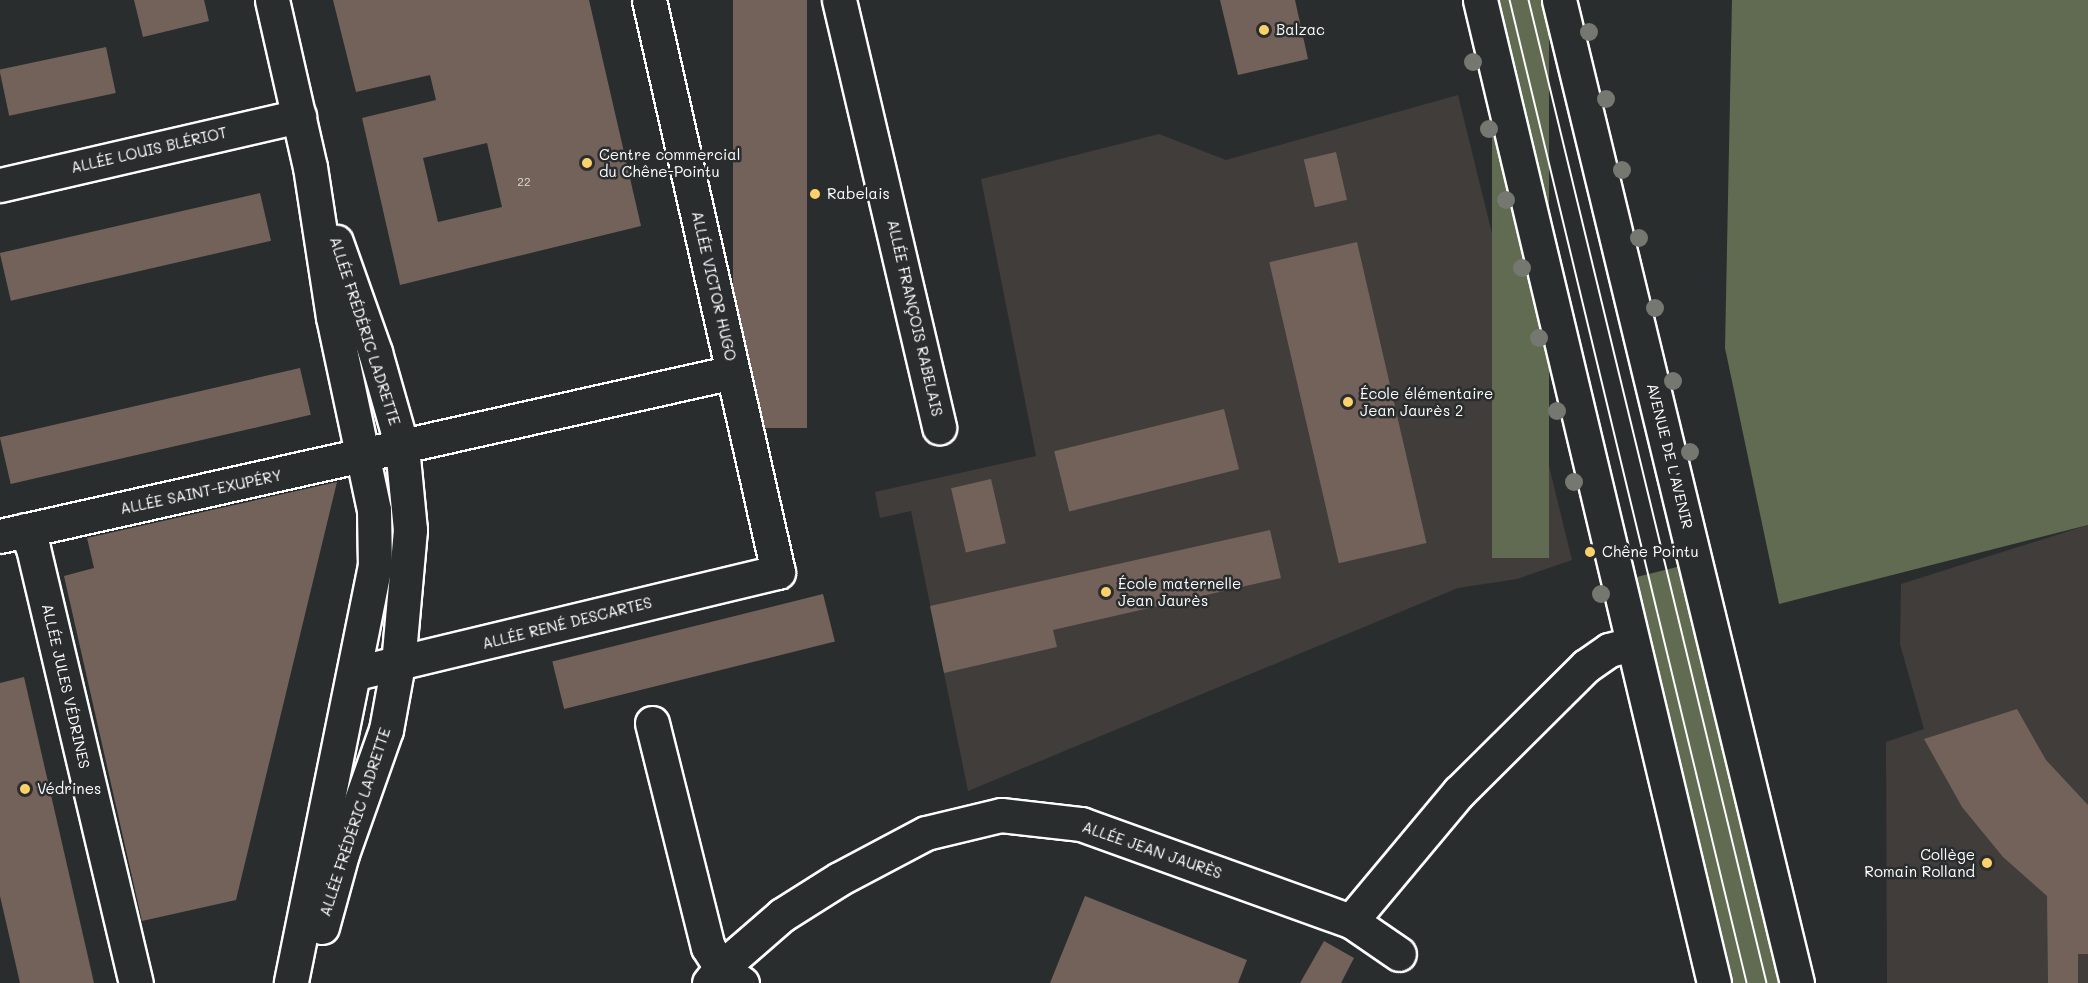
<!DOCTYPE html>
<html>
<head>
<meta charset="utf-8">
<style>
	body { margin:0 }
	#map { position:relative; width:2088px; height:983px; overflow:hidden; background:#2a2d2e; font-family:Mali,sans-serif }
	div>[style] { position:absolute }
	.built>* { inset:0; background:#403d3b }
	.green>* { inset:0; background:#616b52; transform-origin:0 0 }
	.building>* { inset:0; background:#72625a; transform-origin:0 0 }
	.roads { filter:drop-shadow(2px 0 #fff) drop-shadow(-2px 0 #fff) drop-shadow(0 2px #fff) drop-shadow(0 -2px #fff) }
	.minor>* { height:33px; margin:-16.5px; padding:0 16.5px; transform-origin:16.5px; border-radius:16.5px; background:#2a2d2e }
	.tram>* { height:1.5px; margin:-0.75px; padding:0 0.75px; transform-origin:0.75px; border-radius:0.75px; background:#fff }
	.trees>* { width:18px; height:18px; margin:-9px; border-radius:50%; background:#747871 }
	.dots>* { width:16px; height:16px; translate:-50% -50%; box-sizing:border-box; border:3px solid #2a2d2e; border-radius:50% }
	span { translate:-50% -50%; white-space:nowrap; text-align:center; line-height:1.15; -webkit-text-stroke:5px #2a2d2e; paint-order:stroke }
	.number-label { font-size:12px; color:#dcd8d6 }
	.number-label span { -webkit-text-stroke-width:0 }
	.poi-label { font-size:15px; color:#fff }
	.left { translate:0 -50%; text-align:left }
	.right { translate:-100% -50%; text-align:right }
	.street-label { font-size:15px; color:#fff }
</style>
</head>
<body>
<div id="map">
	<div class="built">
		<i style="clip-path:polygon(1458px 95px,1572px 560px,1517px 579px,1458px 588px,968px 791px,911px 511px,880px 518px,875px 492px,1036px 456px,981px 179px,1159px 134px,1226px 160px)"></i>
		<i style="clip-path:polygon(2088px 525px,2088px 983px,1887px 983px,1886px 742px,1924px 729px,1900px 644px,1901px 584px)"></i>
	</div>
	<div class="green">
		<i style="left:1492px;top:0;width:57px;height:558px"></i>
		<i style="clip-path:polygon(1732px 0,2088px 0,2088px 525px,1779px 604px,1725px 348px)"></i>
		<i style="left:1685px;top:565px;width:430px;height:56px;rotate:76deg"></i>
	</div>
	<div class="building">
		<i style="clip-path:polygon(134px 0,204px 0,209px 21px,143px 37px)"></i>
		<i style="clip-path:polygon(evenodd,333px 0,589px 0,641px 226px,400px 285px,362px 118px,436px 100px,430px 75px,356px 92px,333px 0,487px 143px,502px 207px,438px 222px,423px 158px,487px 143px)"></i>
		<i style="left:733px;top:0;width:74px;height:428px"></i>
		<i style="clip-path:polygon(1220px 0,1295px 0,1308px 59px,1238px 75px)"></i>
		<i style="left:106px;top:47px;width:47px;height:109px;rotate:78deg"></i>
		<i style="left:1336px;top:152px;width:49px;height:33px;rotate:77deg"></i>
		<i style="left:260px;top:193px;width:49px;height:267px;rotate:77deg"></i>
		<i style="left:1357px;top:242px;width:309px;height:90px;rotate:77deg"></i>
		<i style="left:300px;top:368px;width:48px;height:308px;rotate:77deg"></i>
		<i style="left:1224px;top:409px;width:62px;height:175px;rotate:76deg"></i>
		<i style="left:991px;top:479px;width:66px;height:41px;rotate:77deg"></i>
		<i style="clip-path:polygon(337px 482px,236px 900px,142px 921px,64px 576px,94px 568px,87px 538px)"></i>
		<i style="clip-path:polygon(1270px 530px,1281px 578px,1053px 630px,1057px 647px,944px 673px,930px 606px)"></i>
		<i style="left:823px;top:594px;width:49px;height:279px;rotate:76deg"></i>
		<i style="clip-path:polygon(24px 677px,94px 983px,20px 983px,0 896px,0 683px)"></i>
		<i style="clip-path:polygon(2017px 709px,2046px 760px,2088px 805px,2088px 954px,2078px 954px,2078px 983px,2048px 983px,2047px 896px,2003px 857px,1962px 807px,1924px 739px)"></i>
		<i style="clip-path:polygon(1085px 896px,1247px 960px,1238px 983px,1050px 983px)"></i>
		<i style="clip-path:polygon(1324px 941px,1354px 958px,1341px 983px,1300px 983px)"></i>
	</div>
	<div class="roads">
		<div class="minor">
			<i style="left:272px;top:0;width:171px;rotate:77.2deg"></i>
			<i style="left:310px;top:167px;width:152px;rotate:81.3deg"></i>
			<i style="left:333px;top:317px;width:197px;rotate:78deg"></i>
			<i style="left:374px;top:510px;width:55px;rotate:89deg"></i>
			<i style="left:375px;top:565px;width:426px;rotate:101.4deg"></i>
			<i style="left:839px;top:0;width:439px;rotate:76.8deg"></i>
			<i style="left:1480px;top:0;width:1010px;rotate:76.61deg"></i>
			<i style="left:1559px;top:0;width:1011px;rotate:76.39deg"></i>
			<i style="left:0;top:185px;width:307px;rotate:-13deg"></i>
			<i style="left:25px;top:530px;width:20px;rotate:66deg"></i>
			<i style="left:33px;top:548px;width:447px;rotate:76.7deg"></i>
			<i style="left:0;top:536px;width:751px;rotate:-12.61deg"></i>
			<i style="left:356px;top:673px;width:434px;rotate:-13.5deg"></i>
			<i style="left:778px;top:572px;width:586px;rotate:-102.71deg"></i>
			<i style="left:652px;top:723px;width:231px;rotate:76deg"></i>
			<i style="left:708px;top:947px;width:25px;rotate:58deg"></i>
			<i style="left:721px;top:968px;width:26px;rotate:36deg"></i>
			<i style="left:1351px;top:921px;width:168px;rotate:-50.1deg"></i>
			<i style="left:1459px;top:792px;width:179px;rotate:-44.8deg"></i>
			<i style="left:1586px;top:666px;width:28px;rotate:-35deg"></i>
			<i style="left:1609px;top:650px;width:24px;rotate:-15deg"></i>
			<i style="left:322px;top:927px;width:76px;rotate:-74.7deg"></i>
			<i style="left:342px;top:854px;width:132px;rotate:-70.5deg"></i>
			<i style="left:386px;top:730px;width:67px;rotate:-79.7deg"></i>
			<i style="left:398px;top:664px;width:135px;rotate:-84.9deg"></i>
			<i style="left:410px;top:530px;width:83px;rotate:-95.5deg"></i>
			<i style="left:402px;top:447px;width:99px;rotate:-105.9deg"></i>
			<i style="left:375px;top:352px;width:117px;rotate:-109.5deg"></i>
			<i style="left:709px;top:983px;width:19px;rotate:-51deg"></i>
			<i style="left:721px;top:968px;width:81px;rotate:-41deg"></i>
			<i style="left:782px;top:915px;width:67px;rotate:-32.3deg"></i>
			<i style="left:839px;top:879px;width:98px;rotate:-27.9deg"></i>
			<i style="left:926px;top:833px;width:77px;rotate:-13.5deg"></i>
			<i style="left:1001px;top:815px;width:81px;rotate:6.4deg"></i>
			<i style="left:1081px;top:824px;width:287px;rotate:19.8deg"></i>
			<i style="left:1351px;top:921px;width:58px;rotate:34.5deg"></i>
		</div>
	</div>
	<div class="tram">
		<i style="left:1510px;top:0;width:1011px;rotate:76.44deg"></i>
		<i style="left:1529px;top:0;width:1011px;rotate:76.39deg"></i>
	</div>
	<div class="trees">
		<i style="left:1589px;top:32px"></i>
		<i style="left:1473px;top:62px"></i>
		<i style="left:1606px;top:99px"></i>
		<i style="left:1489px;top:129px"></i>
		<i style="left:1622px;top:170px"></i>
		<i style="left:1506px;top:200px"></i>
		<i style="left:1639px;top:238px"></i>
		<i style="left:1522px;top:268px"></i>
		<i style="left:1655px;top:308px"></i>
		<i style="left:1539px;top:338px"></i>
		<i style="left:1673px;top:381px"></i>
		<i style="left:1557px;top:411px"></i>
		<i style="left:1690px;top:452px"></i>
		<i style="left:1574px;top:482px"></i>
		<i style="left:1601px;top:594px"></i>
	</div>
	<div class="dots">
		<i style="left:1264px;top:30px;background:#ffd166"></i>
		<i style="left:587px;top:163px;background:#ffd166"></i>
		<i style="left:815px;top:194px;background:#ffd166"></i>
		<i style="left:1348px;top:402px;background:#ffd166"></i>
		<i style="left:1590px;top:552px;background:#ffd166"></i>
		<i style="left:1106px;top:592px;background:#ffd166"></i>
		<i style="left:25px;top:789px;background:#ffd166"></i>
		<i style="left:1987px;top:863px;background:#ffd166"></i>
	</div>
	<div class="number-label">
		<span style="left:524px;top:182px">22</span>
	</div>
	<div class="poi-label">
		<span class="left" style="left:1276px;top:30px">Balzac</span>
		<span class="left" style="left:599px;top:163px">Centre commercial<br>du Chêne-Pointu</span>
		<span class="left" style="left:827px;top:194px">Rabelais</span>
		<span class="left" style="left:1360px;top:402px">École élémentaire<br>Jean Jaurès 2</span>
		<span class="left" style="left:1602px;top:552px">Chêne Pointu</span>
		<span class="left" style="left:1118px;top:592px">École maternelle<br>Jean Jaurès</span>
		<span class="left" style="left:37px;top:789px">Védrines</span>
		<span class="right" style="left:1975px;top:863px">Collège<br>Romain Rolland</span>
	</div>
	<div class="street-label">
		<span style="left:149px;top:150px;rotate:-13deg">ALLÉE LOUIS BLÉRIOT</span>
		<span style="left:714px;top:286px;rotate:77deg">ALLÉE VICTOR HUGO</span>
		<span style="left:915px;top:318px;rotate:77deg">ALLÉE FRANÇOIS RABELAIS</span>
		<span style="left:365px;top:331px;rotate:72deg">ALLÉE FRÉDÉRIC LADRETTE</span>
		<span style="left:1670px;top:456px;rotate:76deg">AVENUE DE L'AVENIR</span>
		<span style="left:201px;top:492px;rotate:-12deg">ALLÉE SAINT-EXUPÉRY</span>
		<span style="left:567px;top:623px;rotate:-14deg">ALLÉE RENÉ DESCARTES</span>
		<span style="left:66px;top:686px;rotate:77deg">ALLÉE JULES VÉDRINES</span>
		<span style="left:355px;top:822px;rotate:-72deg">ALLÉE FRÉDÉRIC LADRETTE</span>
		<span style="left:1152px;top:850px;rotate:19deg">ALLÉE JEAN JAURÈS</span>
	</div>
</div>
</body>
</html>
